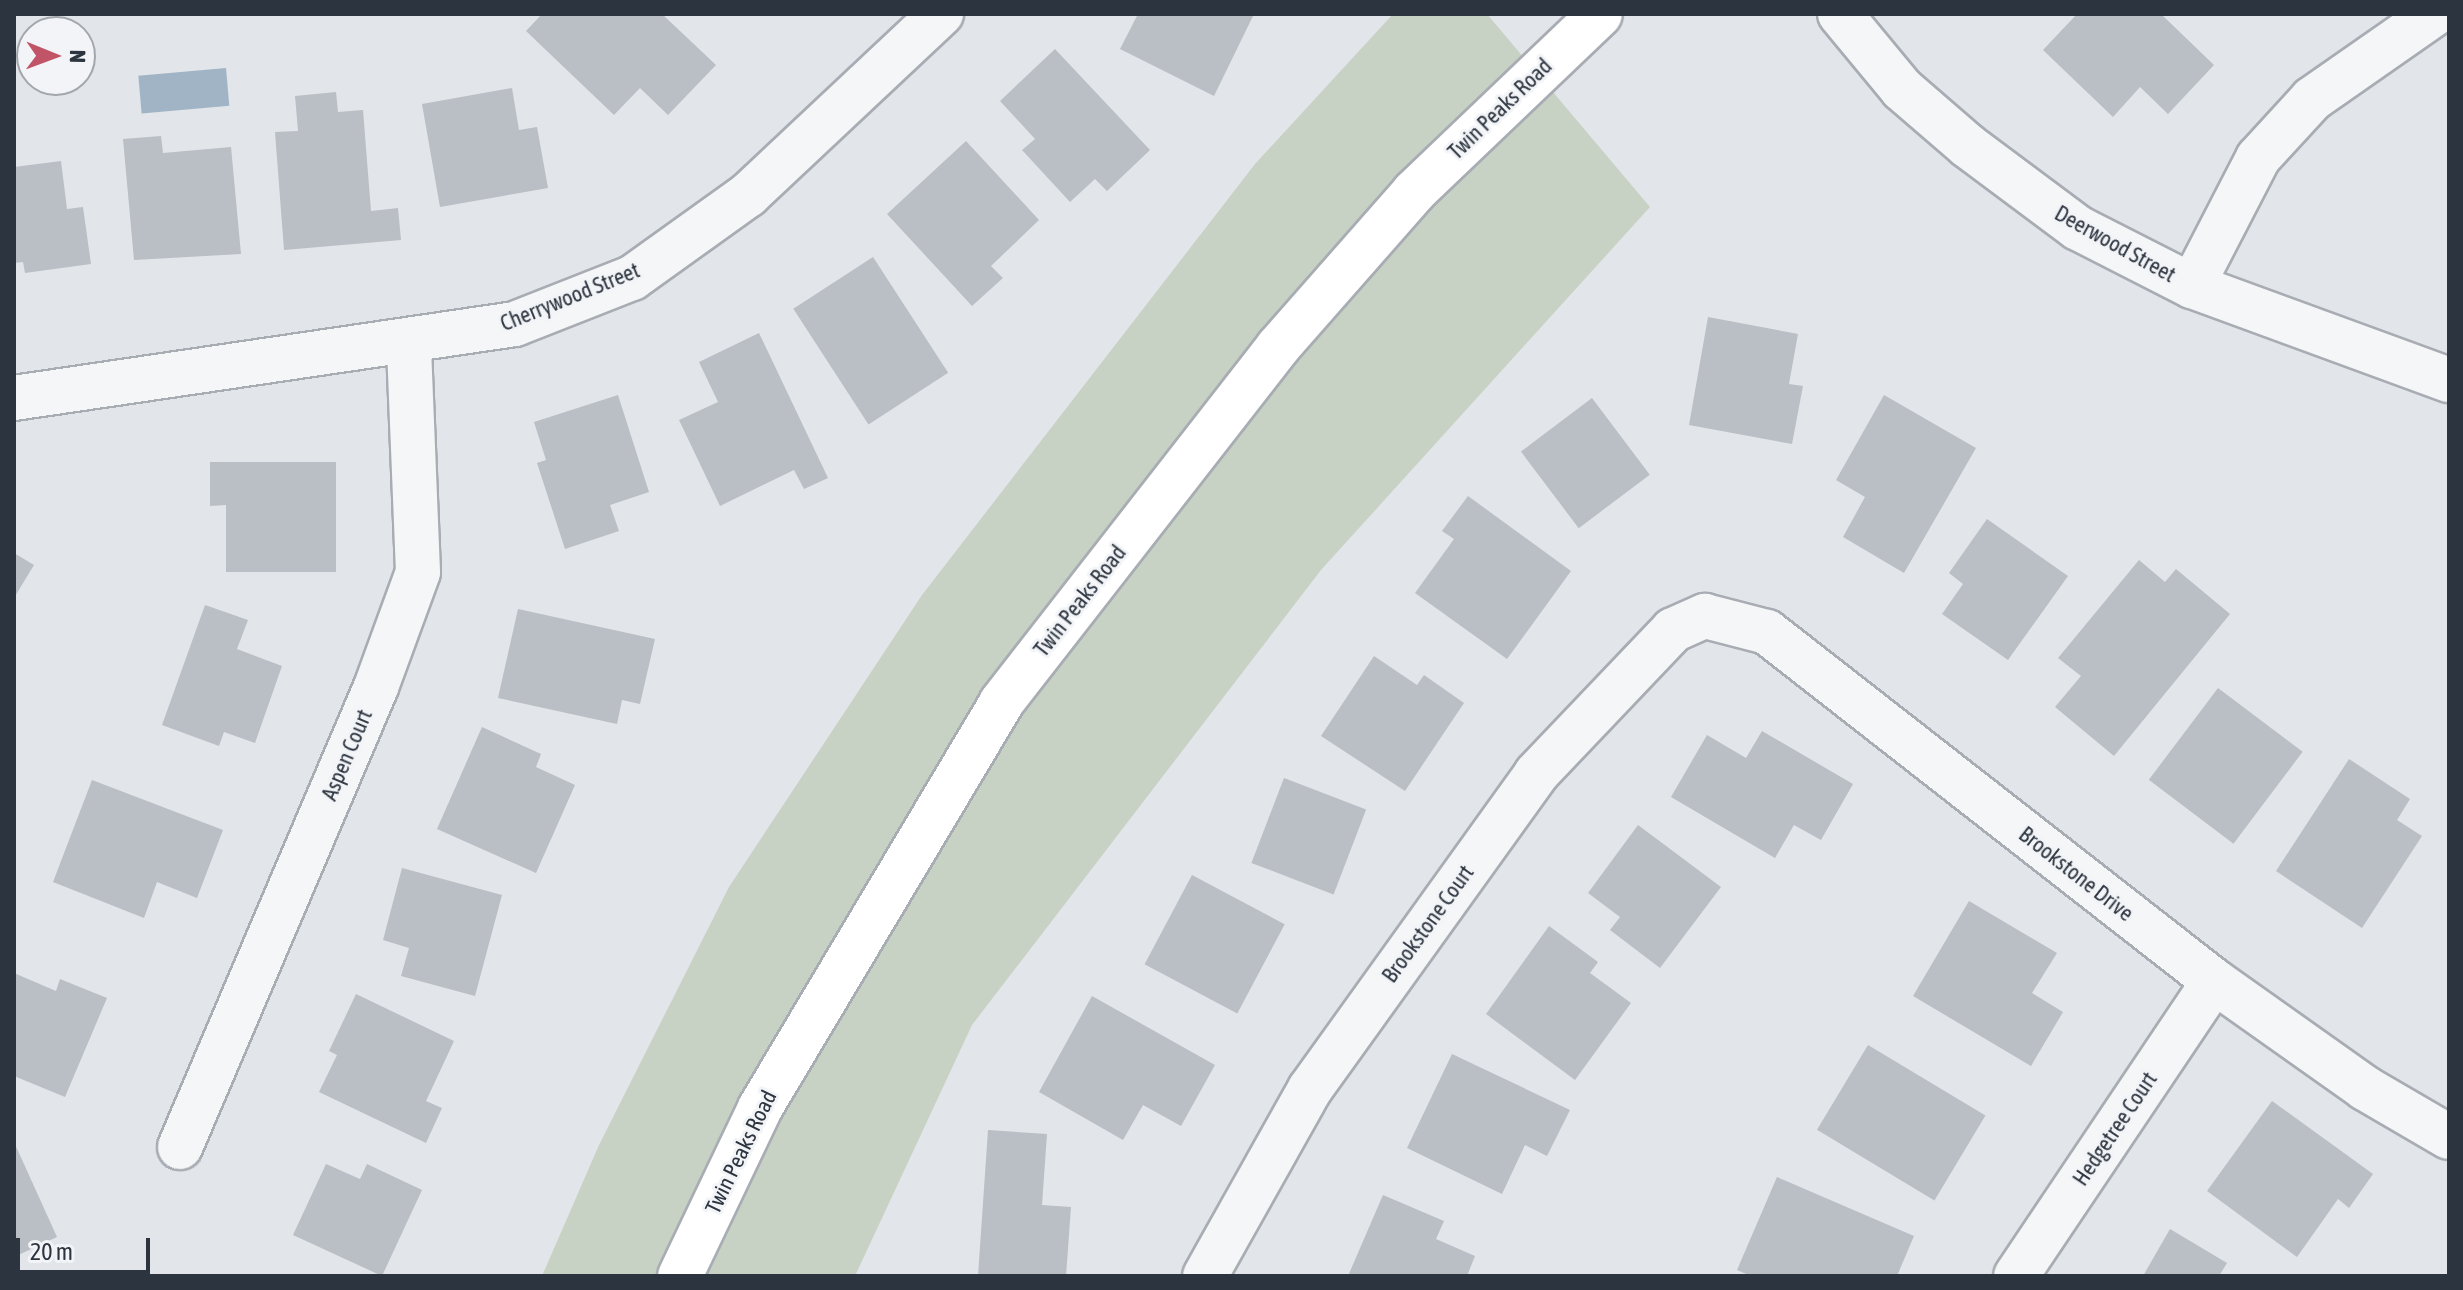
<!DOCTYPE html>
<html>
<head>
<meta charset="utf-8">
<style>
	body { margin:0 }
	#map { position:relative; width:2463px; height:1290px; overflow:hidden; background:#e2e5e9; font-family:"Asap Condensed",sans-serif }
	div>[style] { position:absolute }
	.green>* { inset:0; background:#c8d2c4 }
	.water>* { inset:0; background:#a1b4c5; transform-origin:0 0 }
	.building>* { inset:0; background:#babfc5; transform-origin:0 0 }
	.roads { filter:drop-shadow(2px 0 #a8acb3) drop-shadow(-2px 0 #a8acb3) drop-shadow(0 2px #a8acb3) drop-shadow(0 -2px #a8acb3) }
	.minor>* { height:44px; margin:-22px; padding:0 22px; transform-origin:22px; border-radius:22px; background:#f5f6f8 }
	.major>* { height:44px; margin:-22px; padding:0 22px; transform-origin:22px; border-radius:22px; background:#fff }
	span { translate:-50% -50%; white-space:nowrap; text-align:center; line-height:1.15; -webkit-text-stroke:6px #f2f4f7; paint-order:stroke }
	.street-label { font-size:22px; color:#2c343f }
	.frame { position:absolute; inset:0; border:16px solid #2c343f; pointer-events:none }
	.north { position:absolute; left:16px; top:16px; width:80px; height:80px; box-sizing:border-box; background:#f2f4f7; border:2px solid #a3a7ad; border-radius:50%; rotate:91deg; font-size:22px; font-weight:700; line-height:32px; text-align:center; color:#2c343f }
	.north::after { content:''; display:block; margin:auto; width:28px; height:36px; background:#c15567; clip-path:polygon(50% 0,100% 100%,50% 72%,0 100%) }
	.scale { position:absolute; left:16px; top:1238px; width:134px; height:36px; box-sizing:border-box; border:4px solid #2c343f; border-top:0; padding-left:10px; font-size:24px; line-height:28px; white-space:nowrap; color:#2c343f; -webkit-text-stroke:6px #f2f4f7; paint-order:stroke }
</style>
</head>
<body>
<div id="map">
	<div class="green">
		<i style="clip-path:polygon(1393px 14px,1487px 14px,1650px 207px,1321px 570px,972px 1025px,855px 1276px,542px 1276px,599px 1145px,729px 887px,922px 595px,1255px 164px)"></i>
	</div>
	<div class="water">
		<i style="left:226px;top:68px;width:38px;height:88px;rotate:85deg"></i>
	</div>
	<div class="building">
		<i style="clip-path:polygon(542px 14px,662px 14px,716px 65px,668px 115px,640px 88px,614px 115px,526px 31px)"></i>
		<i style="clip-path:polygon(1138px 14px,1254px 14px,1214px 96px,1120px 49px)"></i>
		<i style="clip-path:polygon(2077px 14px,2161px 14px,2214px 65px,2168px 114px,2140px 87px,2113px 117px,2043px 50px)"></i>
		<i style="clip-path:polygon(1055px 49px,1150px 150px,1107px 191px,1095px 179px,1070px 202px,1022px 150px,1035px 139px,1000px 101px)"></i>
		<i style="clip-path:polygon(512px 88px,519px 130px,537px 127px,548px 188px,440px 207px,422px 104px)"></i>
		<i style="clip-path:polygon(336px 92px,338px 112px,363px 110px,371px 211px,398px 208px,401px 240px,284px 250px,275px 132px,298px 131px,295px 96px)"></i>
		<i style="clip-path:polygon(161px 136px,163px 153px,231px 147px,241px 254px,134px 260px,123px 139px)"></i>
		<i style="clip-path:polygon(966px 141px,1039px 220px,991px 266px,1003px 278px,972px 306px,887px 214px)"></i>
		<i style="clip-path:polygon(61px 161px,67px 209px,83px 207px,91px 264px,25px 273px,23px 262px,14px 263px,14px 167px)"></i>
		<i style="left:873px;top:257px;width:138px;height:95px;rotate:57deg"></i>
		<i style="clip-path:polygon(1708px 317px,1798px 334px,1789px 384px,1803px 386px,1792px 444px,1689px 425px)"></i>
		<i style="clip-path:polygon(759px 333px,828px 478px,804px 489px,794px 470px,720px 506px,679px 420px,718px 402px,699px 362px)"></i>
		<i style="clip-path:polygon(618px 395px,649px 492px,610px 505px,619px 531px,565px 549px,537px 463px,546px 460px,534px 422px)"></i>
		<i style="clip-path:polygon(1884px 395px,1976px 448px,1904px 573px,1843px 537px,1865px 497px,1836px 480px)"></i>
		<i style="left:1592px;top:398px;width:96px;height:89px;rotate:53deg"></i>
		<i style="clip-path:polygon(210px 462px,336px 462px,336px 572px,226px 572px,226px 505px,210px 506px)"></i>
		<i style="clip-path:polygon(1468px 496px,1571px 571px,1507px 659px,1415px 593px,1454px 539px,1442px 531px)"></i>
		<i style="clip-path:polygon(1987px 519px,2068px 576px,2008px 660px,1942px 614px,1963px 584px,1949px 573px)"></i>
		<i style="clip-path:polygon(14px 553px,34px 565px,14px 598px)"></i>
		<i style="clip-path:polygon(2139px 560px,2165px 582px,2176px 569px,2230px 614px,2114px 756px,2055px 707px,2081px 676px,2058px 658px)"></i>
		<i style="clip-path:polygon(205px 605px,248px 620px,237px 649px,282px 666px,255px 743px,224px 732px,219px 746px,162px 725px)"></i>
		<i style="clip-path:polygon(518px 609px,655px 639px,640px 704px,622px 700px,617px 724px,498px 698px)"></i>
		<i style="clip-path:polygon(1374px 656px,1417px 685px,1424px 675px,1464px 703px,1405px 791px,1321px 736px)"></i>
		<i style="left:2218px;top:688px;width:106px;height:115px;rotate:37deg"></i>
		<i style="clip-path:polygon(482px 727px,541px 754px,536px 767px,575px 785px,536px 873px,437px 829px)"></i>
		<i style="clip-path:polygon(1762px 731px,1853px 784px,1821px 840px,1794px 825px,1775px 858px,1671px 797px,1707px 735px,1746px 758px)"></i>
		<i style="clip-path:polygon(2349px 759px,2410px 799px,2397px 820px,2422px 836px,2362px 928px,2276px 871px)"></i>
		<i style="left:1284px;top:778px;width:88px;height:91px;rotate:21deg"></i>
		<i style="clip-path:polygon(92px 780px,223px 830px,197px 898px,157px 882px,144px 918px,53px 882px)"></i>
		<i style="clip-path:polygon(1638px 825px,1721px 887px,1660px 968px,1610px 930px,1620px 917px,1588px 893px)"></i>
		<i style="clip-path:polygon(402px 868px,502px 895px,475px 996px,401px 976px,409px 948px,383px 940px)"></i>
		<i style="left:1192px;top:875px;width:105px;height:101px;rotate:28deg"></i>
		<i style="clip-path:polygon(1969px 901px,2057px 953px,2032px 993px,2063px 1012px,2031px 1066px,1913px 996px)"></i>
		<i style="clip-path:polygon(1549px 926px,1598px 962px,1590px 973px,1631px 1003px,1575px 1080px,1486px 1014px)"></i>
		<i style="clip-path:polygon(14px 973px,56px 991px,60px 979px,107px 998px,65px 1097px,14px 1076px)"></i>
		<i style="clip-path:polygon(356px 994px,454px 1041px,426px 1101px,442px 1108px,426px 1143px,319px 1092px,337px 1055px,329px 1051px)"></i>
		<i style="clip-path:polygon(1092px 996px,1215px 1065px,1181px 1126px,1143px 1105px,1123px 1140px,1039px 1092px)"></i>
		<i style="left:1868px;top:1045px;width:137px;height:99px;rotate:31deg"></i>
		<i style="clip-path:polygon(1452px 1054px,1570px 1110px,1547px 1156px,1525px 1145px,1502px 1194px,1407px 1148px)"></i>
		<i style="clip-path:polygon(2272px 1101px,2373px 1174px,2349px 1208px,2338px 1199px,2297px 1257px,2207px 1191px)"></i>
		<i style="clip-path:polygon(988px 1130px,1047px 1134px,1042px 1205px,1071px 1207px,1066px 1276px,978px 1276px)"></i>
		<i style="clip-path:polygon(14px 1142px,57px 1237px,14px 1257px)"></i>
		<i style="clip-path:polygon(326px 1164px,360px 1179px,367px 1164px,422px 1190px,382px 1276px,293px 1235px)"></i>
		<i style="clip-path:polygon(1777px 1177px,1914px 1236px,1897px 1276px,1751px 1276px,1737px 1270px)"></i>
		<i style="clip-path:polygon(1383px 1195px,1444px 1221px,1436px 1239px,1475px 1256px,1467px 1276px,1348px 1276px)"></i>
		<i style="clip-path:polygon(2170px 1229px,2227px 1263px,2219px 1276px,2143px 1276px)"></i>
	</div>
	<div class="roads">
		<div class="minor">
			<i style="left:1840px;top:14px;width:97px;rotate:50.4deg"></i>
			<i style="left:1902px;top:89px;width:87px;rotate:40.8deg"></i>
			<i style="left:1968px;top:146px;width:137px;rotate:36.7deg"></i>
			<i style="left:2078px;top:228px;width:128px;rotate:27deg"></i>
			<i style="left:2192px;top:286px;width:274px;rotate:20.1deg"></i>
			<i style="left:2192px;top:286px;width:144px;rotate:-62.7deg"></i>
			<i style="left:2258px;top:158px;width:80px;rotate:-47.5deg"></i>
			<i style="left:2312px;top:99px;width:149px;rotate:-34.9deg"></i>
			<i style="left:14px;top:398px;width:506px;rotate:-8.4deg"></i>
			<i style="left:515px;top:324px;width:126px;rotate:-21.5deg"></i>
			<i style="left:632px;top:278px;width:143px;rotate:-35.6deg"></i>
			<i style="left:748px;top:195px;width:265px;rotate:-43.2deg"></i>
			<i style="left:180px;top:1147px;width:500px;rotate:-66.92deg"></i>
			<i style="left:376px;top:687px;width:122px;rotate:-69.9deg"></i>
			<i style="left:418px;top:572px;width:229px;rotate:-92.3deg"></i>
			<i style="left:1205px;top:1276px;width:214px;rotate:-60.7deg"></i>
			<i style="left:1310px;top:1089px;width:388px;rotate:-54.3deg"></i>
			<i style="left:1536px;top:774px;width:199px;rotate:-46.4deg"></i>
			<i style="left:1673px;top:630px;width:35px;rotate:-24deg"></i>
			<i style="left:1705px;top:616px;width:64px;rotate:14.5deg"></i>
			<i style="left:1767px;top:632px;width:567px;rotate:37.98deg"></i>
			<i style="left:2214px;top:981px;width:185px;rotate:35.3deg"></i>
			<i style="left:2365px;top:1088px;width:97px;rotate:30.3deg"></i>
			<i style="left:2016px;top:1276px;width:355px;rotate:-56.1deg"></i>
		</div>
		<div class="major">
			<i style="left:680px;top:1276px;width:186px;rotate:-64.5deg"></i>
			<i style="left:760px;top:1108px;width:471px;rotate:-59.2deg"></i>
			<i style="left:1001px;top:703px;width:451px;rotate:-52.1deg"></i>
			<i style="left:1278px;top:347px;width:206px;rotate:-48.7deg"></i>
			<i style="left:1414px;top:192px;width:257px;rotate:-43.7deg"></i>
		</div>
	</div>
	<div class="street-label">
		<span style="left:1500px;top:109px;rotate:-44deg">Twin Peaks Road</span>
		<span style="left:2115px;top:244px;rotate:29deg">Deerwood Street</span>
		<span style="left:570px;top:297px;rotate:-22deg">Cherrywood Street</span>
		<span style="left:1080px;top:601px;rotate:-52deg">Twin Peaks Road</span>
		<span style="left:347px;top:755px;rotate:-67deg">Aspen Court</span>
		<span style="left:2076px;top:874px;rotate:38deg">Brookstone Drive</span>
		<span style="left:1428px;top:924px;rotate:-54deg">Brookstone Court</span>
		<span style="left:2115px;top:1129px;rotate:-56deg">Hedgetree Court</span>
		<span style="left:741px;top:1152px;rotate:-64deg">Twin Peaks Road</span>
	</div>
	<div class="frame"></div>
	<div class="north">N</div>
	<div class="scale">20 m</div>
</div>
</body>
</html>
